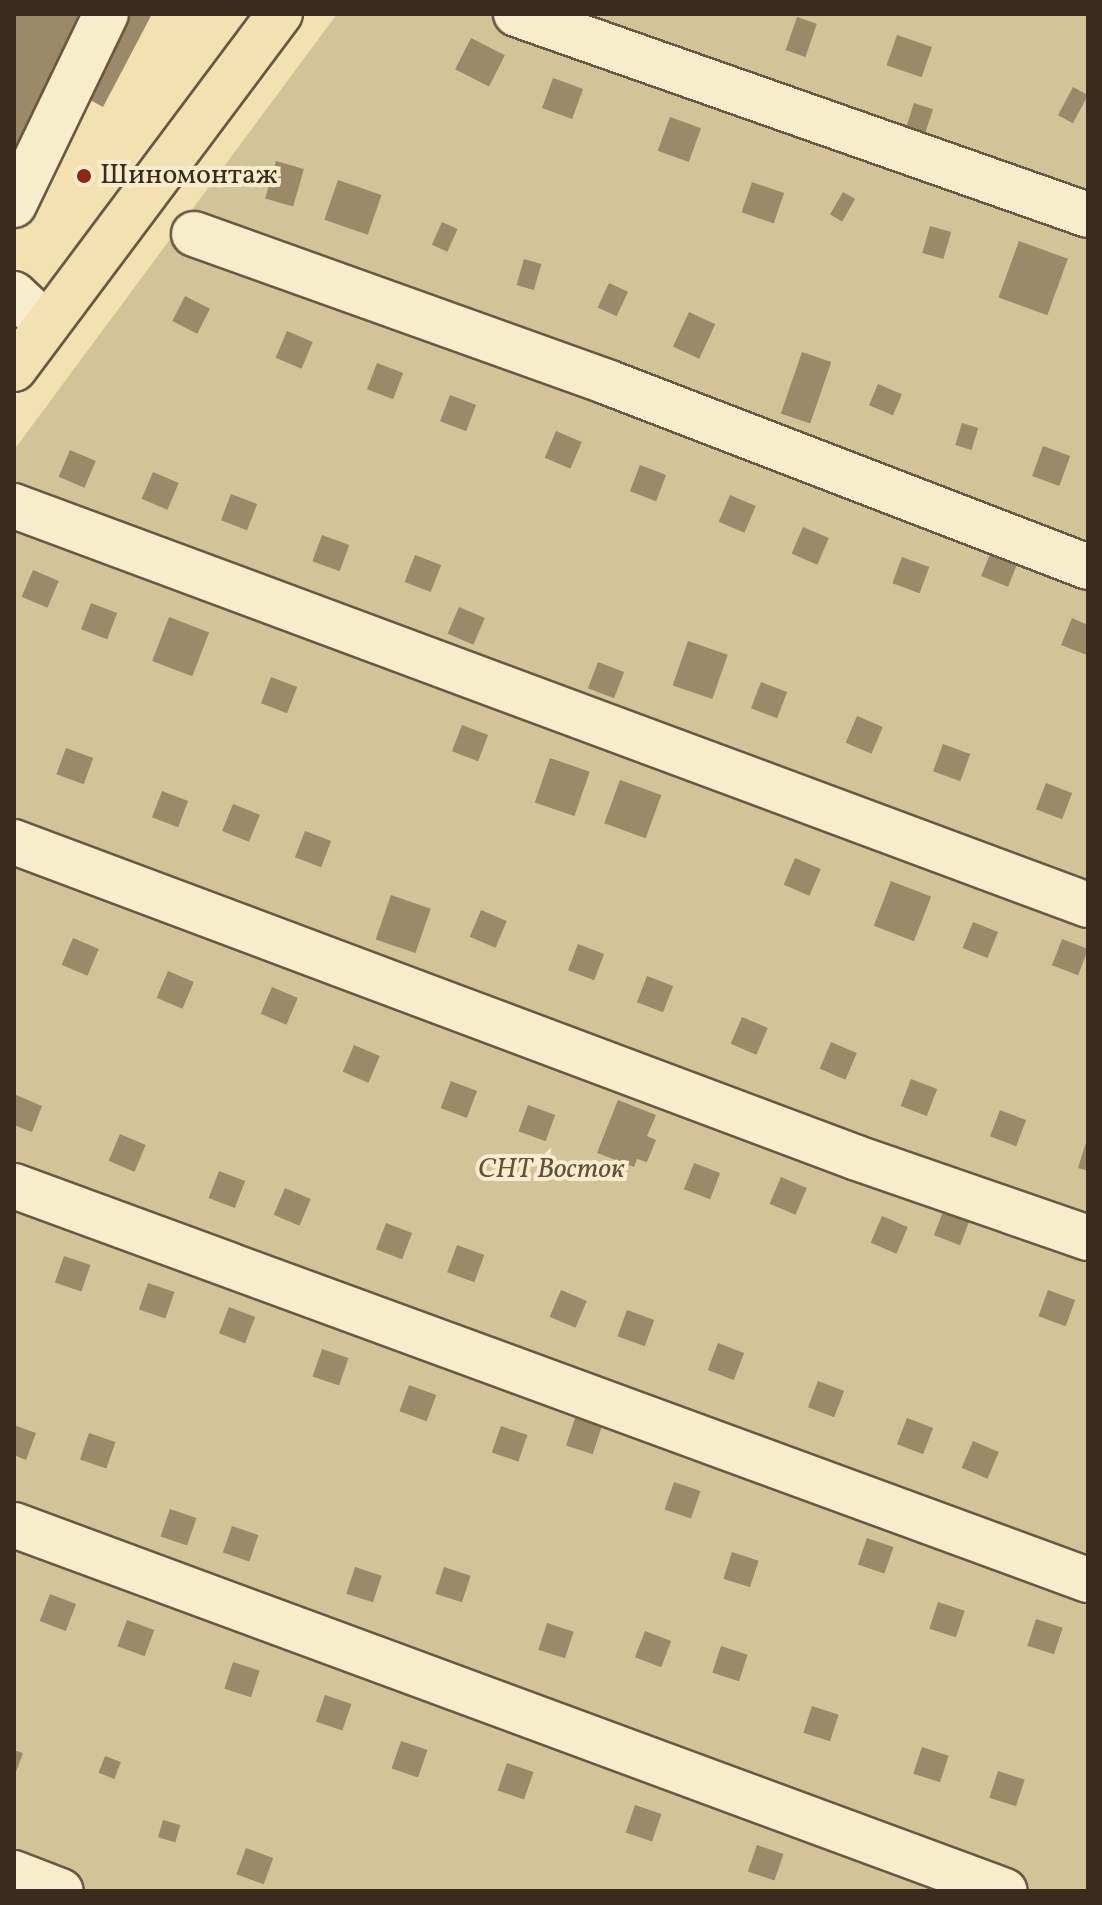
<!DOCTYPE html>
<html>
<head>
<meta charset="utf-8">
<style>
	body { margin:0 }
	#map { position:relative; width:1102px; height:1905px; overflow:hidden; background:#f3e1b1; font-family:Vollkorn,serif }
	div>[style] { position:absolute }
	.green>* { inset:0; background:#d4c298 }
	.building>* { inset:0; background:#9b896a; transform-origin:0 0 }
	.roads { filter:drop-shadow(2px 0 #695843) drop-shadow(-2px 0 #695843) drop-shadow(0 2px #695843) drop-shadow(0 -2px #695843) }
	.minor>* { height:44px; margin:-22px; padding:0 22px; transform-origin:22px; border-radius:22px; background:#f7eccc }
	.major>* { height:44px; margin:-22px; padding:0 22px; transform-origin:22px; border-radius:22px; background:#f3e1b1 }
	.dots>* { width:22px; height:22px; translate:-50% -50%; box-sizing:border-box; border:4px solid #f7eccc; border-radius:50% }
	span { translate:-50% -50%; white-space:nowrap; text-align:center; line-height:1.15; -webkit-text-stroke:8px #f7eccc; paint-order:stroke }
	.poi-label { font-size:28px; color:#3b2a1e }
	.left { translate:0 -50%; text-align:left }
	.park-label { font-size:28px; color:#61503c; font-style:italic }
	.frame { position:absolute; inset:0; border:16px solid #3b2a1e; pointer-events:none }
</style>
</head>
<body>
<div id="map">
	<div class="green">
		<i style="clip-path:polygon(337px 14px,1088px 14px,1088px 1891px,14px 1891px,14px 450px)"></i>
	</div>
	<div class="building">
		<i style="clip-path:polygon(16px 14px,81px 14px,14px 166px,14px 19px)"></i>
		<i style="clip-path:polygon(122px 14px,152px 14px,103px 107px,79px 94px)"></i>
		<i style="left:797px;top:17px;width:21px;height:35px;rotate:19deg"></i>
		<i style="left:897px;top:35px;width:37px;height:32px;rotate:19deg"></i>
		<i style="left:471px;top:38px;width:38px;height:35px;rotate:27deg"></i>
		<i style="left:553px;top:78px;width:32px;height:32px;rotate:20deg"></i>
		<i style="left:1073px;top:87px;width:17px;height:32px;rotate:28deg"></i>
		<i style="left:914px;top:103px;width:20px;height:27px;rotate:18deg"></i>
		<i style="left:670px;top:117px;width:33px;height:36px;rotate:20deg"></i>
		<i style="left:276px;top:161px;width:29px;height:39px;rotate:16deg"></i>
		<i style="left:338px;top:180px;width:46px;height:42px;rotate:19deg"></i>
		<i style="left:752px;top:182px;width:34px;height:32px;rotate:19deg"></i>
		<i style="left:843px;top:192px;width:14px;height:26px;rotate:30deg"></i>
		<i style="left:442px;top:222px;width:17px;height:25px;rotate:24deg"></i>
		<i style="left:930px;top:226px;width:22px;height:28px;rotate:16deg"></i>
		<i style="left:1019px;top:241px;width:52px;height:60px;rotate:20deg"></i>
		<i style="left:524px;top:259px;width:18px;height:27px;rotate:16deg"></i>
		<i style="left:609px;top:283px;width:21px;height:27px;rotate:25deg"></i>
		<i style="left:185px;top:296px;width:28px;height:28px;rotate:27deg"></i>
		<i style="left:689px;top:312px;width:29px;height:38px;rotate:25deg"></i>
		<i style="left:287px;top:331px;width:28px;height:29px;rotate:23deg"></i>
		<i style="left:802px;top:352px;width:31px;height:65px;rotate:19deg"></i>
		<i style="left:377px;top:363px;width:28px;height:28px;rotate:21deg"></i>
		<i style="left:878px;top:384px;width:26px;height:23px;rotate:23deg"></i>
		<i style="left:450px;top:395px;width:28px;height:28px;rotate:21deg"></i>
		<i style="left:962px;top:423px;width:17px;height:23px;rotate:17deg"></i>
		<i style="left:556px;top:431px;width:28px;height:29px;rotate:23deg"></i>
		<i style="left:1043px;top:446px;width:29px;height:32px;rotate:20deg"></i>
		<i style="left:70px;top:450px;width:28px;height:29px;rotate:23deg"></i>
		<i style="left:640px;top:465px;width:28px;height:28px;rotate:21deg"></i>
		<i style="left:153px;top:472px;width:28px;height:29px;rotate:23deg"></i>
		<i style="left:231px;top:494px;width:28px;height:28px;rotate:21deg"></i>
		<i style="left:730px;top:495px;width:28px;height:29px;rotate:23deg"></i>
		<i style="left:803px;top:527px;width:28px;height:29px;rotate:23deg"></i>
		<i style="left:322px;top:535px;width:29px;height:28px;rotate:20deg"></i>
		<i style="left:992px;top:549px;width:29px;height:29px;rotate:22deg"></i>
		<i style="left:415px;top:555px;width:28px;height:29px;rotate:21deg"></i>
		<i style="left:902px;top:557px;width:29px;height:28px;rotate:20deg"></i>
		<i style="left:33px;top:570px;width:28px;height:29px;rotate:23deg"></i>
		<i style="left:91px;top:603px;width:28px;height:28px;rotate:21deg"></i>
		<i style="left:459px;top:607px;width:28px;height:29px;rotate:23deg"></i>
		<i style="left:169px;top:617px;width:43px;height:47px;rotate:21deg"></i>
		<i style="clip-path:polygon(1072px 618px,1088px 625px,1087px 655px,1061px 645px)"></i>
		<i style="left:688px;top:641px;width:42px;height:47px;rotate:19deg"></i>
		<i style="left:598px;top:662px;width:28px;height:28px;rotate:21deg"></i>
		<i style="left:271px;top:677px;width:28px;height:28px;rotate:21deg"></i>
		<i style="left:761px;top:682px;width:28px;height:28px;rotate:21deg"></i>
		<i style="left:857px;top:716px;width:28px;height:29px;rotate:23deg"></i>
		<i style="left:462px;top:725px;width:28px;height:28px;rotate:21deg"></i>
		<i style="left:943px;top:744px;width:29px;height:29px;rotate:20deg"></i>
		<i style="left:66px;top:748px;width:29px;height:28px;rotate:20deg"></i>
		<i style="left:550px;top:758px;width:42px;height:47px;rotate:19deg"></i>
		<i style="left:620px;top:780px;width:44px;height:46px;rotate:20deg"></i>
		<i style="left:1046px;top:783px;width:28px;height:28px;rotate:21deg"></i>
		<i style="left:162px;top:791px;width:28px;height:28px;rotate:21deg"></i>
		<i style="left:233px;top:804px;width:29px;height:29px;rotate:22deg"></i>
		<i style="left:305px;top:831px;width:28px;height:28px;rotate:21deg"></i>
		<i style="left:795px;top:858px;width:28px;height:29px;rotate:23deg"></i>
		<i style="left:891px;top:881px;width:43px;height:48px;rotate:21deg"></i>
		<i style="left:391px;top:895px;width:42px;height:47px;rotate:19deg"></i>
		<i style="left:481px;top:910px;width:28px;height:29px;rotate:23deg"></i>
		<i style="left:973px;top:922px;width:27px;height:28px;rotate:22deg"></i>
		<i style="left:73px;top:938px;width:28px;height:29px;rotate:23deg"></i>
		<i style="left:1062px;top:939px;width:28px;height:28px;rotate:21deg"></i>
		<i style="left:578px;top:944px;width:28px;height:28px;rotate:21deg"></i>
		<i style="left:168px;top:971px;width:28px;height:29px;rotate:23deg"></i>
		<i style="left:647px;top:976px;width:28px;height:28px;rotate:21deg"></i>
		<i style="left:272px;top:987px;width:28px;height:29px;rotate:23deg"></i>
		<i style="left:742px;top:1017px;width:28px;height:29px;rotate:23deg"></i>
		<i style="left:831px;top:1042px;width:28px;height:29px;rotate:23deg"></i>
		<i style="left:354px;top:1045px;width:28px;height:29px;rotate:23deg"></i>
		<i style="left:911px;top:1079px;width:28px;height:29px;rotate:21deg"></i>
		<i style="left:451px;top:1081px;width:28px;height:29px;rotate:21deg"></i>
		<i style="clip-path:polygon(16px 1095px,42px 1106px,32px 1132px,14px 1125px)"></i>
		<i style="clip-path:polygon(618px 1100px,656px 1115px,647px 1136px,656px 1140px,647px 1162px,637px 1159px,634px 1167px,597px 1153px)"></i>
		<i style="left:528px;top:1105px;width:29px;height:28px;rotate:20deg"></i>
		<i style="left:1000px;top:1110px;width:28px;height:28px;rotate:21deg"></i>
		<i style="left:120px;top:1134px;width:28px;height:29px;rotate:23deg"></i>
		<i style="clip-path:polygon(1088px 1136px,1088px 1171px,1078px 1168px)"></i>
		<i style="left:694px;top:1163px;width:28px;height:28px;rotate:21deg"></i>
		<i style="left:219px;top:1171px;width:28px;height:29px;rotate:21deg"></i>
		<i style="left:781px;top:1177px;width:28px;height:29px;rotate:23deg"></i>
		<i style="left:285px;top:1188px;width:28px;height:29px;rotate:23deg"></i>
		<i style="left:944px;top:1209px;width:28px;height:28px;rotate:21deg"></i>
		<i style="left:882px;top:1216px;width:28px;height:29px;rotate:23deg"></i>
		<i style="left:386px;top:1223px;width:28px;height:28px;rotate:21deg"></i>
		<i style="left:457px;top:1245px;width:29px;height:29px;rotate:20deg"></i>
		<i style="left:64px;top:1256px;width:28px;height:28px;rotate:19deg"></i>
		<i style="left:148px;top:1283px;width:28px;height:28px;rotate:19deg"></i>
		<i style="left:561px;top:1290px;width:28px;height:29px;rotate:23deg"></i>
		<i style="left:1048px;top:1290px;width:29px;height:28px;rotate:20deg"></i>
		<i style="left:229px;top:1307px;width:28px;height:28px;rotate:21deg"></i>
		<i style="left:627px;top:1310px;width:29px;height:28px;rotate:20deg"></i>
		<i style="left:718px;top:1343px;width:28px;height:29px;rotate:21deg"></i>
		<i style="left:322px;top:1349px;width:28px;height:29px;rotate:19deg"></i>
		<i style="left:818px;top:1381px;width:28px;height:28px;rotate:21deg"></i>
		<i style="left:409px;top:1385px;width:29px;height:28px;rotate:20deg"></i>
		<i style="left:575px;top:1418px;width:28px;height:29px;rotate:18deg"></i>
		<i style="left:907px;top:1418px;width:28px;height:28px;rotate:21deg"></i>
		<i style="clip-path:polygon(14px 1425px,36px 1433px,26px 1460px,14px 1455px)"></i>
		<i style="left:501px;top:1426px;width:28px;height:28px;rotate:19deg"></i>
		<i style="left:89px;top:1433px;width:28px;height:28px;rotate:19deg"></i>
		<i style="left:973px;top:1441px;width:28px;height:29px;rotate:23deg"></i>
		<i style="left:674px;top:1482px;width:28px;height:29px;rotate:19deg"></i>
		<i style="left:170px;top:1509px;width:28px;height:29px;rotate:19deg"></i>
		<i style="left:232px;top:1526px;width:28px;height:28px;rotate:19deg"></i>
		<i style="left:867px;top:1538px;width:28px;height:28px;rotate:19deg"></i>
		<i style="left:732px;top:1552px;width:28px;height:28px;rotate:18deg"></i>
		<i style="left:355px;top:1567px;width:28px;height:28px;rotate:18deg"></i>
		<i style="left:444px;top:1567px;width:28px;height:28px;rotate:18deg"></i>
		<i style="left:50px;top:1594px;width:28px;height:29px;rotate:21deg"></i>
		<i style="left:938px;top:1602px;width:28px;height:28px;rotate:18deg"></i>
		<i style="left:1036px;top:1619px;width:28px;height:28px;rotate:18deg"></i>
		<i style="left:127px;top:1620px;width:29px;height:28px;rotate:20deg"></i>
		<i style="left:547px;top:1623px;width:28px;height:28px;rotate:18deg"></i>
		<i style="left:645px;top:1631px;width:28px;height:28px;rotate:21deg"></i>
		<i style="left:721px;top:1646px;width:28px;height:28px;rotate:18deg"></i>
		<i style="left:233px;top:1662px;width:28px;height:28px;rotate:18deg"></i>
		<i style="left:325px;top:1695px;width:28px;height:28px;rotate:19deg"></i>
		<i style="left:812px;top:1706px;width:28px;height:28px;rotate:18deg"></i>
		<i style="left:401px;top:1741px;width:28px;height:29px;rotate:19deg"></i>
		<i style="left:922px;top:1747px;width:28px;height:28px;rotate:18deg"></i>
		<i style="clip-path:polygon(14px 1750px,23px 1753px,14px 1777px)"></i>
		<i style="left:105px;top:1756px;width:17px;height:18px;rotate:21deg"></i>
		<i style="left:507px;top:1763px;width:28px;height:29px;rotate:19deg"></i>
		<i style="left:998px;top:1771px;width:28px;height:28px;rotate:18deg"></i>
		<i style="left:635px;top:1805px;width:28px;height:29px;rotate:19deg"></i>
		<i style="left:163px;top:1820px;width:18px;height:18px;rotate:16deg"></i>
		<i style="left:757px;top:1845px;width:28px;height:28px;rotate:19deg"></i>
		<i style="left:246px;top:1848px;width:29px;height:28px;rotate:20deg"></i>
	</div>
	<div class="roads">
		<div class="minor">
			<i style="left:516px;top:14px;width:606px;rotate:19.36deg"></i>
			<i style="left:14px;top:205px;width:212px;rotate:-64.3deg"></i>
			<i style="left:194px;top:234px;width:439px;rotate:19.7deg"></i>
			<i style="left:607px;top:382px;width:515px;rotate:21.04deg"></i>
			<i style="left:14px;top:294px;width:45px;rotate:43.2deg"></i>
			<i style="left:14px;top:506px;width:1146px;rotate:20.38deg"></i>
			<i style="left:14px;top:842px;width:900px;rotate:20.55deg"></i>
			<i style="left:857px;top:1158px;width:244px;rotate:19.1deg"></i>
			<i style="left:14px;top:1186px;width:1144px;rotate:20.15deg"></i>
			<i style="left:14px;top:1525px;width:1056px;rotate:20.27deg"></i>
			<i style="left:14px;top:1873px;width:50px;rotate:21deg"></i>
		</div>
		<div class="major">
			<i style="left:14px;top:369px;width:444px;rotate:-53.2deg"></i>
		</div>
	</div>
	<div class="dots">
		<i style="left:84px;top:176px;background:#8f2418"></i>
	</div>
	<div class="poi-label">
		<span class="left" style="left:100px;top:176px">Шиномонтаж</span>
	</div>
	<div class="park-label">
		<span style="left:551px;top:1170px">СНТ Восток</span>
	</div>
	<div class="frame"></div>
</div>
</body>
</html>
